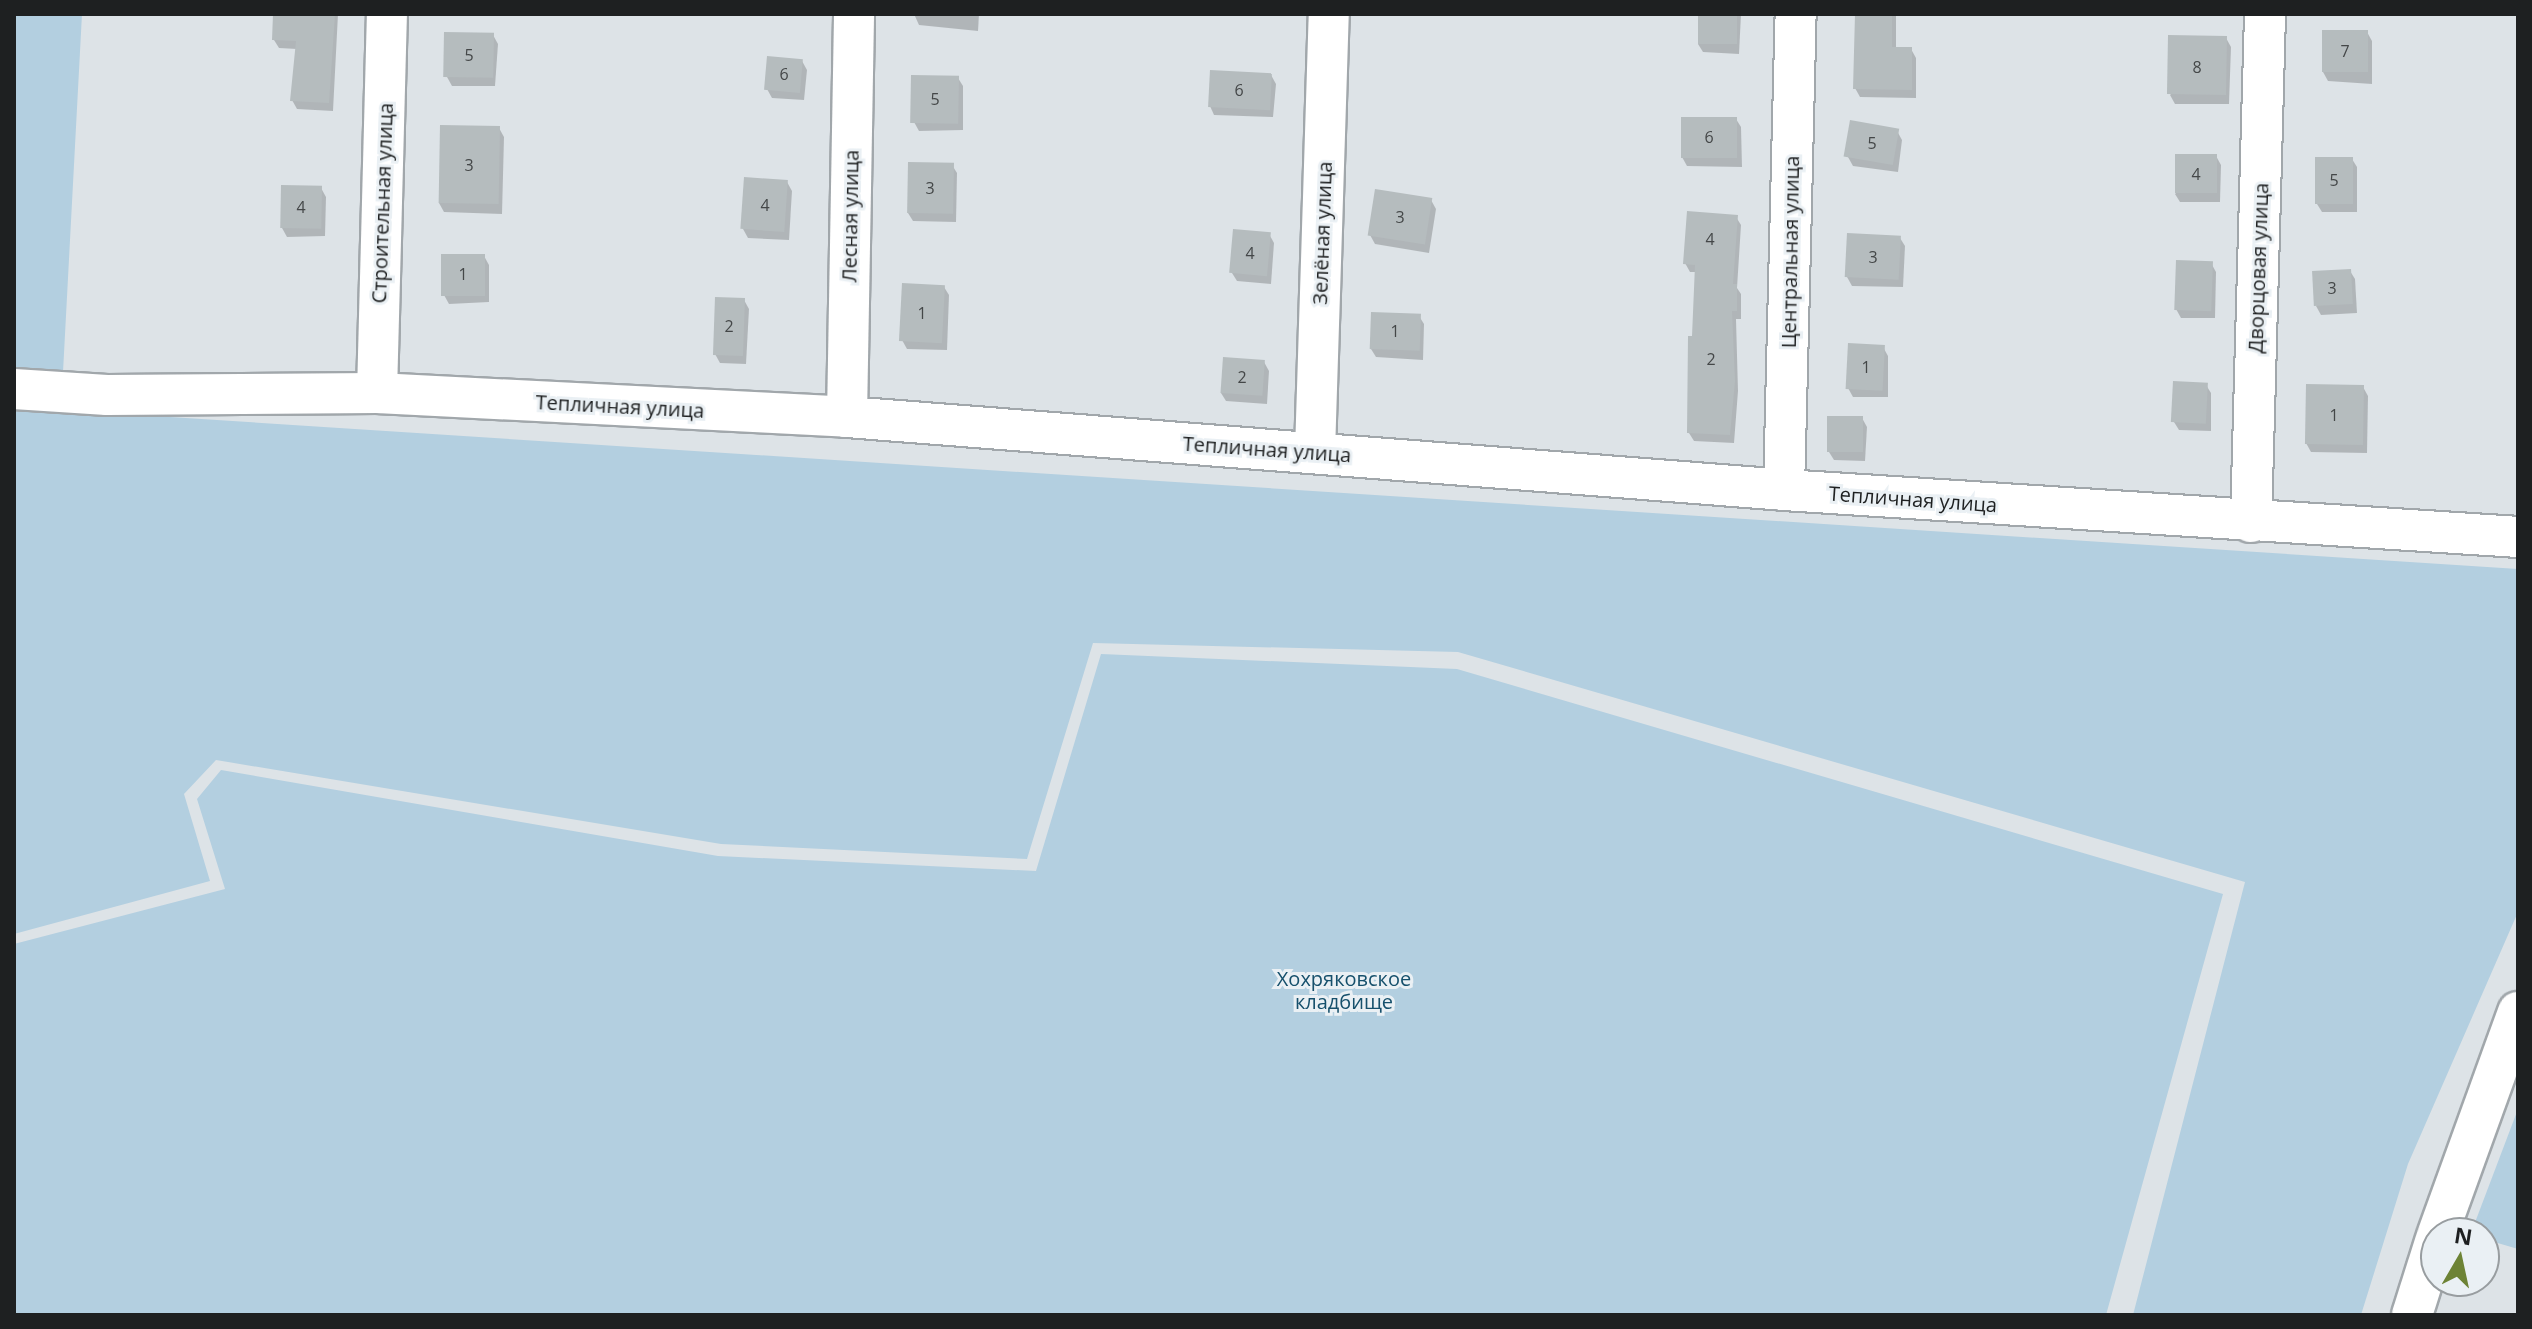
<!DOCTYPE html>
<html>
<head>
<meta charset="utf-8">
<style>
	body { margin:0 }
	#map { position:relative; width:2532px; height:1329px; overflow:hidden; background:#dde3e7; font-family:"Open Sans",sans-serif }
	div>[style] { position:absolute }
	.green>* { inset:0; background:#b3cfe0 }
	.shadow>* { inset:0; background:#0003 }
	.building>* { inset:0; background:#b5bcbe; transform-origin:0 0 }
	.roads { filter:drop-shadow(2px 0 #a1a7ab) drop-shadow(-2px 0 #a1a7ab) drop-shadow(0 2px #a1a7ab) drop-shadow(0 -2px #a1a7ab) }
	.minor>* { height:40px; margin:-20px; padding:0 20px; transform-origin:20px; border-radius:20px; background:#fff }
	span { translate:-50% -50%; white-space:nowrap; text-align:center; line-height:1.15; -webkit-text-stroke:6px #eaf0f4; paint-order:stroke }
	.number-label { font-size:16px; color:#444748 }
	.number-label span { -webkit-text-stroke-width:0 }
	.street-label { font-size:20px; color:#1e2021 }
	.park-label { font-size:20px; color:#16506c }
	.frame { position:absolute; inset:0; border:16px solid #1e2021; pointer-events:none }
	.north { position:absolute; left:2420px; top:1217px; width:80px; height:80px; box-sizing:border-box; background:#eaf0f4; border:2px solid #989da0; border-radius:50%; rotate:9deg; font-size:22px; font-weight:700; line-height:32px; text-align:center; color:#1e2021 }
	.north::after { content:''; display:block; margin:auto; width:28px; height:36px; background:#6d8335; clip-path:polygon(50% 0,100% 100%,50% 72%,0 100%) }
</style>
</head>
<body>
<div id="map">
	<div class="green">
		<i style="clip-path:polygon(14px 14px,82px 14px,61px 410px,2518px 569px,2518px 912px,2408px 1164px,2361px 1315px,2133px 1315px,2245px 882px,1458px 652px,1093px 643px,1027px 859px,721px 844px,216px 760px,184px 794px,210px 881px,14px 934px)"></i>
		<i style="clip-path:polygon(1101px 654px,1457px 669px,2223px 894px,2106px 1315px,14px 1315px,14px 944px,225px 889px,197px 799px,221px 770px,718px 856px,1036px 871px)"></i>
		<i style="clip-path:polygon(2518px 1109px,2518px 1249px,2484px 1239px,2484px 1233px,2471px 1233px)"></i>
	</div>
	<div class="shadow">
		<i style="clip-path:polygon(275px 14px,338px 14px,333px 111px,297px 109px,292px 100px,297px 49px,279px 48px,274px 40px)"></i>
		<i style="clip-path:polygon(914px 14px,979px 14px,978px 31px,919px 25px)"></i>
		<i style="clip-path:polygon(1700px 14px,1741px 14px,1739px 54px,1703px 52px,1698px 44px)"></i>
		<i style="clip-path:polygon(1856px 14px,1896px 14px,1896px 49px,1911px 49px,1916px 58px,1916px 98px,1860px 97px,1855px 88px)"></i>
		<i style="clip-path:polygon(2367px 32px,2372px 41px,2372px 84px,2328px 81px,2323px 72px)"></i>
		<i style="clip-path:polygon(493px 35px,498px 44px,495px 86px,452px 86px,447px 77px)"></i>
		<i style="clip-path:polygon(2226px 38px,2231px 47px,2229px 104px,2175px 104px,2170px 95px)"></i>
		<i style="clip-path:polygon(802px 61px,807px 70px,804px 100px,772px 98px,767px 89px)"></i>
		<i style="clip-path:polygon(1271px 75px,1276px 84px,1273px 117px,1214px 115px,1210px 106px)"></i>
		<i style="clip-path:polygon(958px 78px,963px 86px,963px 130px,919px 131px,914px 122px)"></i>
		<i style="clip-path:polygon(1736px 119px,1741px 127px,1742px 167px,1687px 166px,1682px 157px)"></i>
		<i style="clip-path:polygon(499px 128px,504px 137px,502px 214px,444px 212px,439px 203px)"></i>
		<i style="clip-path:polygon(1897px 131px,1902px 140px,1898px 172px,1853px 166px,1848px 157px)"></i>
		<i style="clip-path:polygon(2216px 156px,2221px 165px,2220px 202px,2180px 202px,2175px 194px)"></i>
		<i style="clip-path:polygon(2352px 159px,2357px 167px,2357px 212px,2322px 212px,2317px 204px)"></i>
		<i style="clip-path:polygon(952px 165px,957px 173px,956px 222px,913px 221px,908px 213px)"></i>
		<i style="clip-path:polygon(787px 182px,792px 191px,789px 240px,748px 238px,743px 229px)"></i>
		<i style="clip-path:polygon(321px 188px,326px 197px,325px 236px,287px 237px,282px 228px)"></i>
		<i style="clip-path:polygon(1431px 200px,1436px 209px,1429px 253px,1375px 244px,1370px 235px)"></i>
		<i style="clip-path:polygon(1736px 217px,1741px 225px,1737px 288px,1741px 294px,1741px 319px,1736px 319px,1738px 391px,1734px 443px,1694px 441px,1689px 433px,1697px 272px,1690px 272px,1685px 263px)"></i>
		<i style="clip-path:polygon(1269px 234px,1274px 243px,1271px 284px,1237px 281px,1232px 273px)"></i>
		<i style="clip-path:polygon(1900px 238px,1905px 246px,1903px 287px,1852px 286px,1847px 277px)"></i>
		<i style="clip-path:polygon(484px 256px,489px 265px,489px 302px,449px 304px,444px 295px)"></i>
		<i style="clip-path:polygon(2211px 263px,2216px 272px,2215px 318px,2181px 318px,2176px 309px)"></i>
		<i style="clip-path:polygon(2350px 271px,2355px 279px,2357px 313px,2321px 315px,2316px 306px)"></i>
		<i style="clip-path:polygon(944px 287px,949px 295px,947px 350px,907px 349px,902px 340px)"></i>
		<i style="clip-path:polygon(744px 300px,749px 309px,746px 364px,720px 363px,715px 354px)"></i>
		<i style="clip-path:polygon(1419px 316px,1424px 324px,1423px 360px,1376px 357px,1371px 349px)"></i>
		<i style="clip-path:polygon(1883px 347px,1888px 356px,1888px 397px,1853px 397px,1848px 388px)"></i>
		<i style="clip-path:polygon(1264px 362px,1269px 371px,1267px 404px,1226px 401px,1221px 393px)"></i>
		<i style="clip-path:polygon(2206px 385px,2211px 393px,2211px 431px,2179px 430px,2174px 422px)"></i>
		<i style="clip-path:polygon(2363px 387px,2368px 396px,2367px 453px,2311px 452px,2306px 443px)"></i>
		<i style="clip-path:polygon(1862px 418px,1867px 427px,1865px 461px,1834px 460px,1829px 452px)"></i>
	</div>
	<div class="building">
		<i style="clip-path:polygon(273px 14px,335px 14px,329px 103px,290px 101px,296px 41px,272px 40px)"></i>
		<i style="left:1698px;top:14px;width:39px;height:30px"></i>
		<i style="clip-path:polygon(1855px 14px,1892px 14px,1892px 47px,1912px 47px,1912px 90px,1853px 89px)"></i>
		<i style="left:2322px;top:30px;width:46px;height:42px"></i>
		<i style="left:444px;top:32px;width:50px;height:45px;rotate:1deg"></i>
		<i style="left:2227px;top:36px;width:59px;height:59px;rotate:91deg"></i>
		<i style="left:767px;top:56px;width:36px;height:34px;rotate:5deg"></i>
		<i style="left:1210px;top:70px;width:62px;height:37px;rotate:3deg"></i>
		<i style="left:911px;top:75px;width:48px;height:48px;rotate:1deg"></i>
		<i style="left:1681px;top:117px;width:56px;height:41px"></i>
		<i style="left:1850px;top:120px;width:50px;height:37px;rotate:10deg"></i>
		<i style="left:440px;top:125px;width:60px;height:78px;rotate:1deg"></i>
		<i style="left:2217px;top:154px;width:39px;height:42px;rotate:90deg"></i>
		<i style="left:2315px;top:157px;width:38px;height:47px"></i>
		<i style="left:908px;top:162px;width:46px;height:51px;rotate:1deg"></i>
		<i style="left:744px;top:177px;width:44px;height:52px;rotate:4deg"></i>
		<i style="left:281px;top:185px;width:41px;height:43px;rotate:1deg"></i>
		<i style="left:1375px;top:189px;width:58px;height:47px;rotate:9deg"></i>
		<i style="clip-path:polygon(1687px 211px,1738px 215px,1733px 284px,1737px 284px,1737px 311px,1732px 311px,1735px 381px,1730px 435px,1687px 433px,1688px 336px,1692px 336px,1695px 265px,1683px 264px)"></i>
		<i style="left:1233px;top:229px;width:38px;height:44px;rotate:5deg"></i>
		<i style="left:1847px;top:233px;width:54px;height:44px;rotate:3deg"></i>
		<i style="left:441px;top:254px;width:44px;height:42px"></i>
		<i style="left:2176px;top:260px;width:37px;height:50px;rotate:2deg"></i>
		<i style="left:2351px;top:269px;width:35px;height:39px;rotate:87deg"></i>
		<i style="left:902px;top:283px;width:43px;height:58px;rotate:3deg"></i>
		<i style="left:715px;top:297px;width:30px;height:58px;rotate:2deg"></i>
		<i style="left:1371px;top:312px;width:50px;height:37px;rotate:2deg"></i>
		<i style="left:1848px;top:343px;width:37px;height:46px;rotate:3deg"></i>
		<i style="left:1223px;top:357px;width:42px;height:36px;rotate:4deg"></i>
		<i style="left:2173px;top:381px;width:35px;height:41px;rotate:3deg"></i>
		<i style="left:2306px;top:384px;width:58px;height:60px;rotate:1deg"></i>
		<i style="left:1827px;top:416px;width:36px;height:36px"></i>
	</div>
	<div class="roads">
		<div class="minor">
			<i style="left:14px;top:389px;width:93px;rotate:3.7deg"></i>
			<i style="left:107px;top:395px;width:270px;rotate:-0.4deg"></i>
			<i style="left:377px;top:393px;width:471px;rotate:2.9deg"></i>
			<i style="left:847px;top:417px;width:940px;rotate:4.45deg"></i>
			<i style="left:1784px;top:490px;width:736px;rotate:3.66deg"></i>
			<i style="left:377px;top:393px;width:379px;rotate:-88.5deg"></i>
			<i style="left:847px;top:417px;width:403px;rotate:-89deg"></i>
			<i style="left:1315px;top:452px;width:438px;rotate:-88.2deg"></i>
			<i style="left:1784px;top:490px;width:476px;rotate:-88.6deg"></i>
			<i style="left:2251px;top:522px;width:508px;rotate:-88.42deg"></i>
			<i style="left:2438px;top:1233px;width:235px;rotate:-70.1deg"></i>
			<i style="left:2412px;top:1315px;width:80px;rotate:-72.5deg"></i>
		</div>
	</div>
	<div class="number-label">
		<span style="left:2345px;top:51px">7</span>
		<span style="left:469px;top:55px">5</span>
		<span style="left:2197px;top:67px">8</span>
		<span style="left:784px;top:74px">6</span>
		<span style="left:1239px;top:90px">6</span>
		<span style="left:935px;top:99px">5</span>
		<span style="left:1709px;top:137px">6</span>
		<span style="left:1872px;top:143px">5</span>
		<span style="left:469px;top:165px">3</span>
		<span style="left:2196px;top:174px">4</span>
		<span style="left:2334px;top:180px">5</span>
		<span style="left:930px;top:188px">3</span>
		<span style="left:765px;top:205px">4</span>
		<span style="left:301px;top:207px">4</span>
		<span style="left:1400px;top:217px">3</span>
		<span style="left:1710px;top:239px">4</span>
		<span style="left:1250px;top:253px">4</span>
		<span style="left:1873px;top:257px">3</span>
		<span style="left:463px;top:274px">1</span>
		<span style="left:2332px;top:288px">3</span>
		<span style="left:922px;top:313px">1</span>
		<span style="left:729px;top:326px">2</span>
		<span style="left:1395px;top:331px">1</span>
		<span style="left:1711px;top:359px">2</span>
		<span style="left:1866px;top:367px">1</span>
		<span style="left:1242px;top:377px">2</span>
		<span style="left:2334px;top:415px">1</span>
	</div>
	<div class="street-label">
		<span style="left:382px;top:203px;rotate:-88deg">Строительная улица</span>
		<span style="left:850px;top:216px;rotate:-89deg">Лесная улица</span>
		<span style="left:1322px;top:233px;rotate:-88deg">Зелёная улица</span>
		<span style="left:1790px;top:252px;rotate:-89deg">Центральная улица</span>
		<span style="left:2258px;top:268px;rotate:-88deg">Дворцовая улица</span>
		<span style="left:620px;top:406px;rotate:3deg">Тепличная улица</span>
		<span style="left:1267px;top:449px;rotate:4deg">Тепличная улица</span>
		<span style="left:1913px;top:499px;rotate:4deg">Тепличная улица</span>
	</div>
	<div class="park-label">
		<span style="left:1344px;top:990px">Хохряковское<br>кладбище</span>
	</div>
	<div class="frame"></div>
	<div class="north">N</div>
</div>
</body>
</html>
